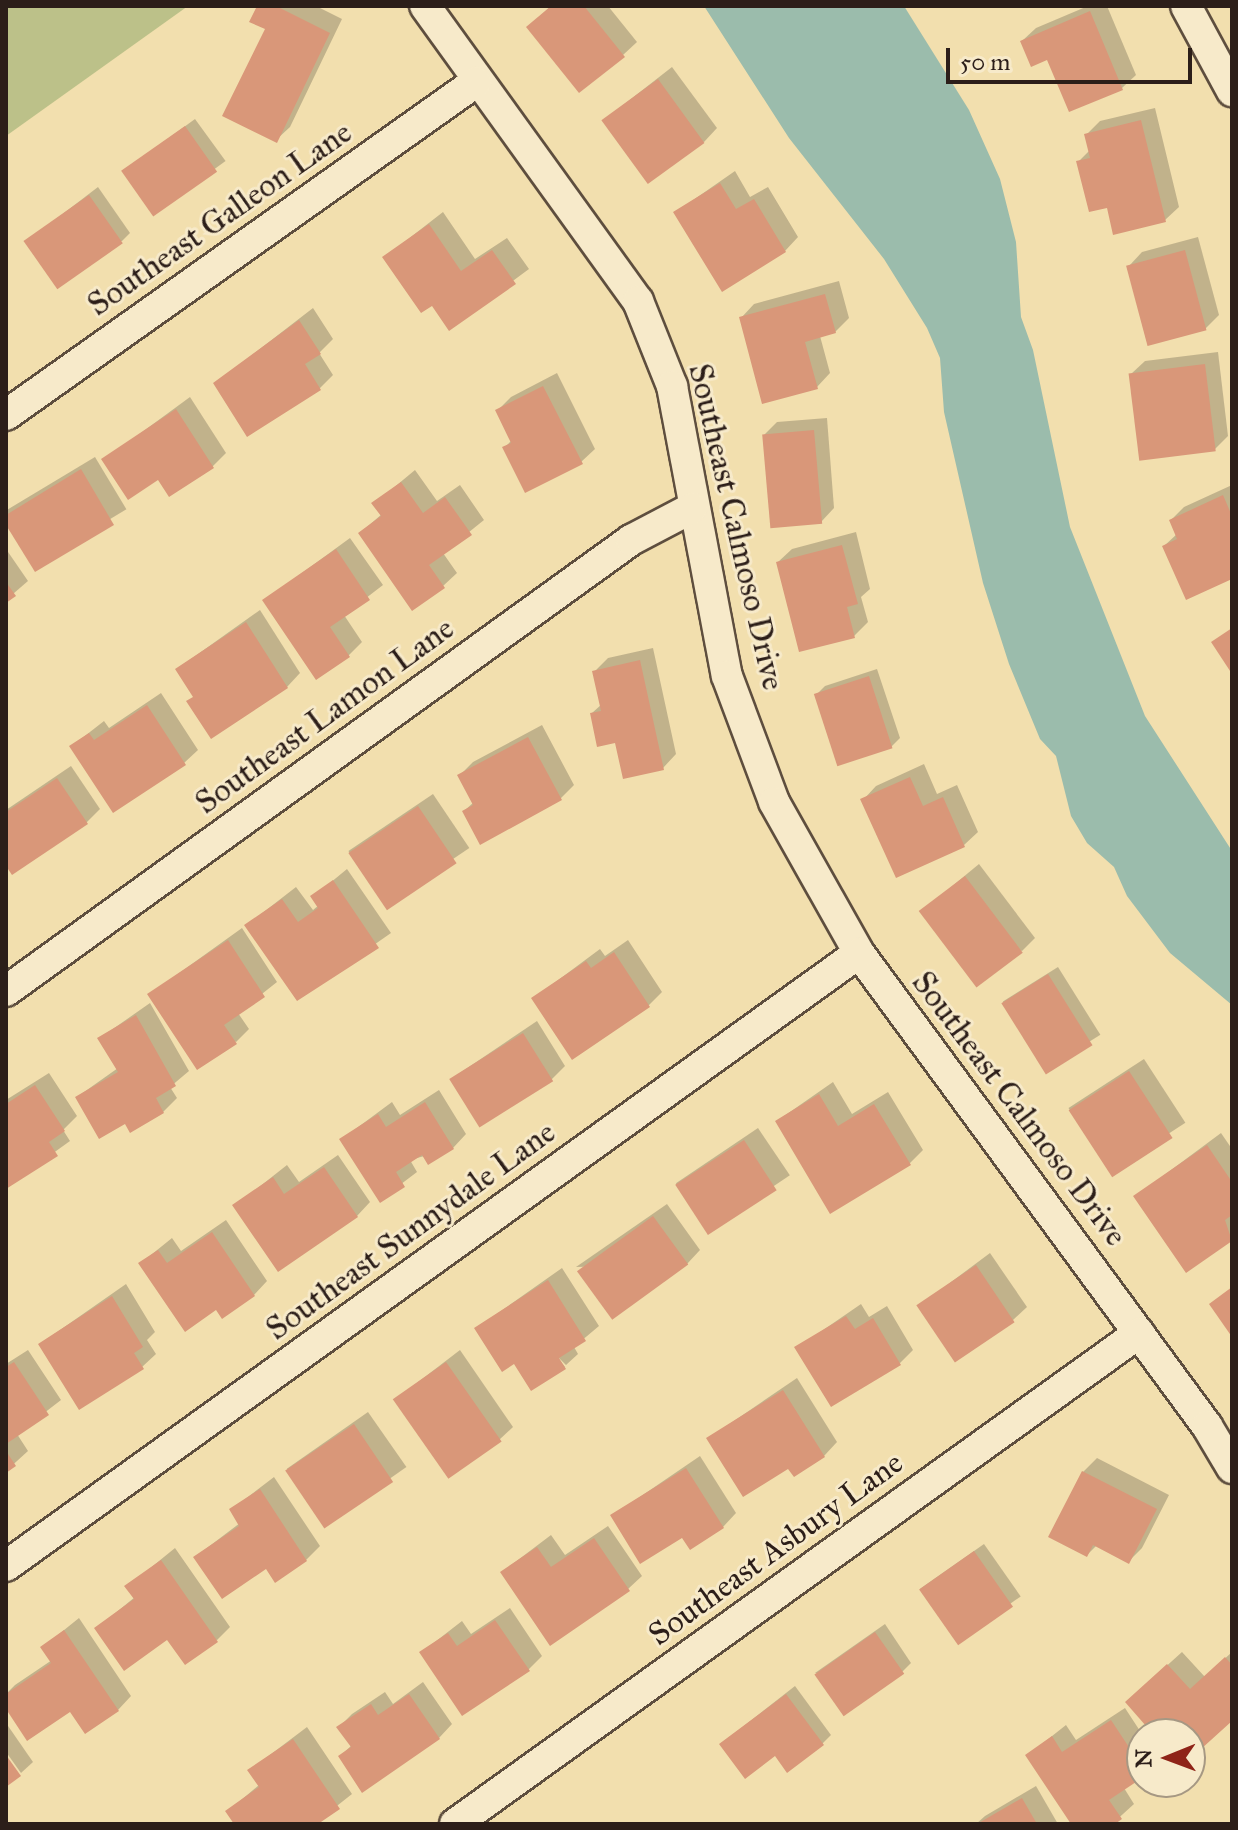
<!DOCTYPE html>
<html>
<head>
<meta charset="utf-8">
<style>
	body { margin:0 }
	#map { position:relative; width:1238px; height:1830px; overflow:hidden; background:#f2dfae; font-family:"IM FELL Great Primer",serif }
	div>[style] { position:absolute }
	.green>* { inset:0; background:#bcc189 }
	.water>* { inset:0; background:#9bbcac }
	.shadow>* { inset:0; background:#0003; transform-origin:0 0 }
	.building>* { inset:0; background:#d99779; transform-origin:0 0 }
	.roads { filter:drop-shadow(2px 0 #5e4e3e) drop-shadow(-2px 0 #5e4e3e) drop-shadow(0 2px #5e4e3e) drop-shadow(0 -2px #5e4e3e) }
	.street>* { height:30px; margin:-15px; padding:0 15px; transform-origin:15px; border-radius:15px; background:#f7eaca }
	span { translate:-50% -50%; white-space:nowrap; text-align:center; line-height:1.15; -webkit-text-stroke:6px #f7eaca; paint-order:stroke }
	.street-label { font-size:32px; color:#2c1e19 }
	.frame { position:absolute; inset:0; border:8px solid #2c1e19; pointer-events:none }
	.north { position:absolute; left:1126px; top:1718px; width:80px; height:80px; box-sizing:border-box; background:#f7eaca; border:2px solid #a69883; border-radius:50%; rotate:269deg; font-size:22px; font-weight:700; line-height:32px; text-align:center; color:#2c1e19 }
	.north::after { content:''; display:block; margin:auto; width:28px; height:36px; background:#8f2418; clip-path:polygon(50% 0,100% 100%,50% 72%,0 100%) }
	.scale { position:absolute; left:946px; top:48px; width:246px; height:36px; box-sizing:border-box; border:4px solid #2c1e19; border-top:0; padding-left:10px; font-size:24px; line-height:28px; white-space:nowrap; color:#2c1e19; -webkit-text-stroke:6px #f7eaca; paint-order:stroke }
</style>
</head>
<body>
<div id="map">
	<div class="green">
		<i style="clip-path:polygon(6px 6px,188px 6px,6px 136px)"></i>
	</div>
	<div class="water">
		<i style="clip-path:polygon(704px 6px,904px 6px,969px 110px,1000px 179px,1016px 242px,1021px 317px,1033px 350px,1070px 527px,1145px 716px,1232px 851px,1232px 1005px,1170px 953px,1127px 896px,1114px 867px,1087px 843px,1071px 816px,1056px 756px,1040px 739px,1009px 664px,983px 583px,944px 412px,940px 358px,927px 328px,884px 259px,789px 138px)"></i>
	</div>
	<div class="shadow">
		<i style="clip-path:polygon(259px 6px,316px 6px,342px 19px,290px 127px,276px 140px,267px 28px)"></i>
		<i style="clip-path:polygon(551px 6px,608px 6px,637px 42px,623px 55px,528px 27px)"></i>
		<i style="clip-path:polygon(1088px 6px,1107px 6px,1136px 75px,1122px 88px,1022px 41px,1036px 28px)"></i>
		<i style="clip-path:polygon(672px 67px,717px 128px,704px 142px,604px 120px)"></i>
		<i style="clip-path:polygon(1155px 108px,1179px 207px,1165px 220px,1108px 206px,1079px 161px,1090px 150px,1086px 135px,1100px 121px)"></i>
		<i style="left:195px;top:119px;width:52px;height:89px;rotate:54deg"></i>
		<i style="clip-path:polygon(735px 171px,750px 197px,768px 187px,798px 237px,785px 251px,676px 212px)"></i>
		<i style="clip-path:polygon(98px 187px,130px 233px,122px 241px,26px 242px)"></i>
		<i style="clip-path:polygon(443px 212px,475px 259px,507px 238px,529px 269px,449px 328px,433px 303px,385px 257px)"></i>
		<i style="clip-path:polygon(1198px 237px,1219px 315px,1205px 329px,1129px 266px,1142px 252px)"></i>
		<i style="clip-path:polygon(839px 281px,849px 318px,835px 332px,820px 336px,830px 373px,817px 387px,741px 318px,754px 304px)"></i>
		<i style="clip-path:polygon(313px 308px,333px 339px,319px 353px,333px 375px,320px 388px,216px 383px)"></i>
		<i style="clip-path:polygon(1218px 352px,1228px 436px,1215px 449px,1131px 374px,1145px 361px)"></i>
		<i style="clip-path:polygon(557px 373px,595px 449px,581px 462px,504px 448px,512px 440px,498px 410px,511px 397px)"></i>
		<i style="clip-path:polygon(190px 397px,226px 453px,213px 466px,159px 477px,104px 460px)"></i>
		<i style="clip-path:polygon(827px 418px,834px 508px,821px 522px,764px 435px,777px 422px)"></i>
		<i style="left:95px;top:457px;width:61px;height:107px;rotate:59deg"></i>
		<i style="clip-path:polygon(415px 470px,437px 501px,460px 485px,484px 520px,443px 553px,457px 573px,443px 586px,360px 533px,382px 514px,374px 504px)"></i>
		<i style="clip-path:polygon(1232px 485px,1232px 577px,1164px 546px,1177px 534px,1171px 520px,1184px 507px)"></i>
		<i style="clip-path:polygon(856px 532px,870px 589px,861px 597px,868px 622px,854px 636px,778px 562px,792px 549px)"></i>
		<i style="clip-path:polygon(350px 538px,383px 585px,344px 615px,362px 642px,348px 656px,265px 600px)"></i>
		<i style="clip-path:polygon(6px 549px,28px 581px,6px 600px)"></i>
		<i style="clip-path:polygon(260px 610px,300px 673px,287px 687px,177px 669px)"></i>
		<i style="clip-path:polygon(653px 648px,676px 754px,663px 768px,592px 713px,602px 704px,594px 672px,608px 658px)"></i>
		<i style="clip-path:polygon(877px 669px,900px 738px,891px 747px,816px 695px,825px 686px)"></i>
		<i style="clip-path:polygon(161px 693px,198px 750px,184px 763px,72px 746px,104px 721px,109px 728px)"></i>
		<i style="clip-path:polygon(542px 725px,574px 785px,560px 799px,464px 811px,474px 802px,460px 775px,473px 762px)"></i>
		<i style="clip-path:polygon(924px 764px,937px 794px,957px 785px,978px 832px,964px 845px,863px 800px,876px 786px)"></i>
		<i style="clip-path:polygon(71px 766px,100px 809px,86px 823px,6px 862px,6px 810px)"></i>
		<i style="left:433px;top:794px;width:65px;height:102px;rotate:56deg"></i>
		<i style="clip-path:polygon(979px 864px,1035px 938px,1022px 951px,922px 911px)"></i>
		<i style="clip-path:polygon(347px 869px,391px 933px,298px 998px,247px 925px,296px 887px,313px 910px,319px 905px,313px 897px)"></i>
		<i style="clip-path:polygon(242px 928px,277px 982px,238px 1013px,249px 1029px,236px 1042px,150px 994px)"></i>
		<i style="clip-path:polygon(628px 940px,662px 992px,649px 1005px,534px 998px,600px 949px,605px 956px)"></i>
		<i style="left:1058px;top:967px;width:80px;height:65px;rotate:58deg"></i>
		<i style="clip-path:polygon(150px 1003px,189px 1071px,170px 1087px,177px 1098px,163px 1112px,125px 1121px,77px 1097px,118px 1068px,100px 1038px)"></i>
		<i style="clip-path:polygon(537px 1021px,565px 1066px,552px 1079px,451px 1079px)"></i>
		<i style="left:1144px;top:1059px;width:76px;height:90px;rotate:57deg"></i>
		<i style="clip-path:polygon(49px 1073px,77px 1116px,63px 1130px,70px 1141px,6px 1187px,6px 1100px)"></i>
		<i style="clip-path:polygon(833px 1082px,852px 1114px,888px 1092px,923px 1150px,909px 1164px,777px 1121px)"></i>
		<i style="clip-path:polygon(439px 1090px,466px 1134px,453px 1148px,410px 1160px,417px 1172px,380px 1200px,342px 1139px,392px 1102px,400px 1115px)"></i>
		<i style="left:758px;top:1128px;width:57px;height:99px;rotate:56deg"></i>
		<i style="clip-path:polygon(1221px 1133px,1232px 1149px,1232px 1239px,1187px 1270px,1136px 1196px)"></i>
		<i style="clip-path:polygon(338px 1155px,370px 1202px,357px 1216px,235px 1206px,287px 1165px,299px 1182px)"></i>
		<i style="clip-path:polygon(667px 1204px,700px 1250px,687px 1264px,576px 1267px)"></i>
		<i style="clip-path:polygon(226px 1220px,267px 1281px,254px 1295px,217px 1307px,141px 1263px,172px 1238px,181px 1251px)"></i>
		<i style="clip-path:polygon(990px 1253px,1027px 1307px,1013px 1320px,919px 1306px)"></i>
		<i style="clip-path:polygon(562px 1268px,599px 1326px,574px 1347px,578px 1354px,566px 1365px,552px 1351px,565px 1367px,532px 1388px,515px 1361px,477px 1328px)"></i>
		<i style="clip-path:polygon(126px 1284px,155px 1332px,147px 1340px,156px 1354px,142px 1367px,40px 1344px)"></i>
		<i style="clip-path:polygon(861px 1304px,869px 1317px,887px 1306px,913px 1350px,900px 1363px,797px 1348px)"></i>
		<i style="clip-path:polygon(28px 1350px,61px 1400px,17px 1434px,28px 1451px,6px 1471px,6px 1364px)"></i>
		<i style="clip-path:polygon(460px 1350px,513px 1427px,499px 1440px,396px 1399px)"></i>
		<i style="clip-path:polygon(797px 1378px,837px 1442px,824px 1456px,789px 1466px,709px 1438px)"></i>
		<i style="left:368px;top:1412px;width:67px;height:99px;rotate:55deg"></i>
		<i style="clip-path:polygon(700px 1456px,736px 1513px,723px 1527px,612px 1516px)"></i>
		<i style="clip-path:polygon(1097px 1458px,1169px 1495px,1142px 1548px,1129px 1561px,1097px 1545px,1087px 1555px,1083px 1472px)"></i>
		<i style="clip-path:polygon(274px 1477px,320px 1546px,306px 1560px,267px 1566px,195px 1557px,240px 1523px,231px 1510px)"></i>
		<i style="clip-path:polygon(608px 1526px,642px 1576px,628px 1589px,502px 1572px,551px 1535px,565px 1555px)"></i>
		<i style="left:984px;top:1544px;width:64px;height:78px;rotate:55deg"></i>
		<i style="clip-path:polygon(175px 1548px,230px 1627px,217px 1640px,97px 1628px,135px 1597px,127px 1587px)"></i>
		<i style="clip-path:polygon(510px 1608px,542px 1656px,528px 1670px,422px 1652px,462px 1621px,471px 1634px)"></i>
		<i style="clip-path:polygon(79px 1618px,131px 1696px,118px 1710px,6px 1706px,6px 1694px,15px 1685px,52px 1660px,43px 1647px)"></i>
		<i style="clip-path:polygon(885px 1624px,911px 1663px,902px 1672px,815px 1673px)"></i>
		<i style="clip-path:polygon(1182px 1652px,1205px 1677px,1232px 1652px,1232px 1718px,1190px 1756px,1190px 1734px,1156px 1734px,1141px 1689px)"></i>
		<i style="clip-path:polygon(423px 1682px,452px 1724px,439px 1738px,340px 1756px,352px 1745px,339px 1727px,352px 1714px,385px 1692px,393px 1704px)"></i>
		<i style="clip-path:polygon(795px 1686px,831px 1735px,822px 1744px,776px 1754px,721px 1744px)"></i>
		<i style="clip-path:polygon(1125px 1708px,1142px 1734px,1142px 1776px,1124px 1788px,1134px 1804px,1112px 1824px,1074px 1824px,1028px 1755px,1066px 1725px,1076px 1740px)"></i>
		<i style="clip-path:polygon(6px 1723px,33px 1762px,21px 1773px,6px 1752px)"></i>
		<i style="clip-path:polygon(307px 1727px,352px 1794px,314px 1824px,237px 1824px,228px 1811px,259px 1785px,250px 1770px)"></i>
		<i style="clip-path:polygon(1036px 1786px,1058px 1824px,976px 1824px,985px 1816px)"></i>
	</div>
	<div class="building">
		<i style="clip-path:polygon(257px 6px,276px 6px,330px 33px,277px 143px,222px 116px,265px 29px,249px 22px)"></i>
		<i style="clip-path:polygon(551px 6px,584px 6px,625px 57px,579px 93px,526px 27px)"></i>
		<i style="clip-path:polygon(1090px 11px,1123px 90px,1069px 112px,1047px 60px,1031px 67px,1020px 41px)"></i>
		<i style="left:658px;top:79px;width:79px;height:70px;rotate:54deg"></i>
		<i style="clip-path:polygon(1141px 120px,1166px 222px,1113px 235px,1107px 208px,1089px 212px,1076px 161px,1090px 158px,1084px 134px)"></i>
		<i style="left:185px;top:126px;width:56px;height:78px;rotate:55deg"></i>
		<i style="clip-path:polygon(720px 183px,736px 209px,754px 199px,786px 252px,722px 292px,673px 212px)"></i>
		<i style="left:89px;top:195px;width:59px;height:80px;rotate:55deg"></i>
		<i style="clip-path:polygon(429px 224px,461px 271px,492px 250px,516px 284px,449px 331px,432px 306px,421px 313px,382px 257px)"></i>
		<i style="left:1185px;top:250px;width:83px;height:61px;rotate:75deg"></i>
		<i style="clip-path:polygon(825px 294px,836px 333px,805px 342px,818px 389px,762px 404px,739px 317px)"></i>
		<i style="clip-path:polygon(299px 320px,321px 354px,305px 364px,321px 390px,247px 437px,213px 383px)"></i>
		<i style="left:1205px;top:364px;width:88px;height:77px;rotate:83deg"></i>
		<i style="clip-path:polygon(543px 386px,583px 464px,525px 493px,502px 447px,511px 443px,495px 410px)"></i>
		<i style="clip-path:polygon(176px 409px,214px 468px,169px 497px,158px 480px,128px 500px,101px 459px)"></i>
		<i style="left:814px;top:430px;width:94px;height:52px;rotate:85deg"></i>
		<i style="clip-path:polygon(81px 469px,114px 525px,35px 572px,6px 525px,6px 515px)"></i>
		<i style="clip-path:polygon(401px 482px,423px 513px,445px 497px,472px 535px,429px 565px,445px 588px,412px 611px,358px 533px,381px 516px,371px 503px)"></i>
		<i style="clip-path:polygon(1223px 495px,1232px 516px,1232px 579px,1186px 600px,1162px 546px,1177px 539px,1169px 520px)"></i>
		<i style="clip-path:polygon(842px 545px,858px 604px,847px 607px,855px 638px,799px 652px,776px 562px)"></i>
		<i style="clip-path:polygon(336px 549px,370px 600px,330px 627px,350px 657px,316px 680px,262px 600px)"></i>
		<i style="clip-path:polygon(6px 582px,16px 596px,6px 603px)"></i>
		<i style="clip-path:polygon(246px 622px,288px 688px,211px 739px,186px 701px,193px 697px,175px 669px)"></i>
		<i style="clip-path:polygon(1232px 628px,1232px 674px,1211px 642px)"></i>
		<i style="clip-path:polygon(640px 660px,664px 770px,623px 779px,615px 743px,597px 747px,590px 713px,601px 711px,592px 671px)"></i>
		<i style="left:869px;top:676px;width:76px;height:58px;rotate:72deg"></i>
		<i style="clip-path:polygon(147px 705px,186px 765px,113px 813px,69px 746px,89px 733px,94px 740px)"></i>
		<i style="clip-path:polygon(528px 737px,562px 800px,480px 845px,462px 811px,473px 805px,457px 775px)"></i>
		<i style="clip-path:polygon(910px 777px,923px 806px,943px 797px,965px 847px,896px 878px,860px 799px)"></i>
		<i style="clip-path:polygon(57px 778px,88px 824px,12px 875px,6px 866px,6px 812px)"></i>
		<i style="left:418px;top:806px;width:69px;height:84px;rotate:56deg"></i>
		<i style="left:965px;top:876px;width:96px;height:58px;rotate:53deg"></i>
		<i style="clip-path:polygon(333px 880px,379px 948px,297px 1001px,244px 925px,282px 899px,298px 922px,318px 908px,310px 896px)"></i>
		<i style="clip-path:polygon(228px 940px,265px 997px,224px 1025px,237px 1044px,197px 1070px,147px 994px)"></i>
		<i style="clip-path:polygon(614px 952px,650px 1007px,572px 1060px,531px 998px,586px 961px,591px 968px)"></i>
		<i style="left:1048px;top:974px;width:84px;height:55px;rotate:58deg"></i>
		<i style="clip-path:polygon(136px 1015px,176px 1086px,156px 1098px,164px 1113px,130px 1133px,125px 1124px,99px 1139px,75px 1097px,118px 1072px,97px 1038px)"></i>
		<i style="left:523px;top:1033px;width:57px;height:87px;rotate:58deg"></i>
		<i style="left:1129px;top:1071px;width:80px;height:72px;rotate:57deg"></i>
		<i style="clip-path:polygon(35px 1085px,65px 1131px,49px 1142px,58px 1156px,6px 1189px,6px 1104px)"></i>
		<i style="clip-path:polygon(819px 1094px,838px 1126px,874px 1104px,911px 1165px,830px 1214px,775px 1121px)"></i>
		<i style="clip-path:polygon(425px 1102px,454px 1149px,428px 1165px,422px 1155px,396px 1172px,405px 1187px,380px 1203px,339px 1139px,378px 1114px,386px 1127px)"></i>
		<i style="left:744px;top:1140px;width:60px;height:82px;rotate:57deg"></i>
		<i style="clip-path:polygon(1207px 1145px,1232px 1182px,1232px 1215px,1225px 1220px,1232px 1241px,1186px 1273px,1133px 1196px)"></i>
		<i style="clip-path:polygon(324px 1167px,358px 1217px,278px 1272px,232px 1205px,273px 1177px,284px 1194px)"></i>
		<i style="left:653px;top:1216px;width:60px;height:94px;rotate:54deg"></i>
		<i style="clip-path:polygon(212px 1232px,255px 1296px,222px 1319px,216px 1310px,185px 1332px,138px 1263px,158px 1250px,167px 1263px)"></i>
		<i style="left:976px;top:1265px;width:69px;height:72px;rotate:56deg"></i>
		<i style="clip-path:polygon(548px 1280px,586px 1341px,559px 1358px,566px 1369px,531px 1391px,514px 1364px,502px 1372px,474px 1328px)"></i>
		<i style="clip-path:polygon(1232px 1287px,1232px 1337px,1209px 1304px)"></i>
		<i style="clip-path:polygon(112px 1296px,143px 1347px,134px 1353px,144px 1369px,79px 1410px,38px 1344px)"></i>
		<i style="clip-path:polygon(846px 1316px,855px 1329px,873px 1318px,901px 1365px,831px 1407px,794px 1347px)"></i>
		<i style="clip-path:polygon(14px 1362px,49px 1415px,6px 1444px,6px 1367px)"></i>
		<i style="left:446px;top:1362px;width:97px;height:65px;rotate:55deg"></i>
		<i style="clip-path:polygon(783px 1390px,825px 1457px,794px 1477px,788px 1469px,743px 1497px,706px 1438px)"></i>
		<i style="left:354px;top:1424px;width:70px;height:83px;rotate:56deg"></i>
		<i style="clip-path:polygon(6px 1451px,16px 1466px,6px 1473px)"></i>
		<i style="clip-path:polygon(686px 1468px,724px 1528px,690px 1550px,682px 1538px,640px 1564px,610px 1515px)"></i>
		<i style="clip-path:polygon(1082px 1471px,1157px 1509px,1129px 1564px,1093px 1545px,1087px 1557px,1048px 1537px)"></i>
		<i style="clip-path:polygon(260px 1489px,307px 1561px,275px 1583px,266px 1569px,222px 1599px,193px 1557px,239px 1526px,229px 1509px)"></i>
		<i style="clip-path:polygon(594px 1538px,630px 1591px,550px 1646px,500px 1572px,537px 1547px,551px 1567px)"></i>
		<i style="left:974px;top:1551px;width:68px;height:67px;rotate:55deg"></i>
		<i style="clip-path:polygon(161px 1560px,218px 1642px,185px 1665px,167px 1640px,124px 1671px,94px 1628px,134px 1599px,124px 1586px)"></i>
		<i style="clip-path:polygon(495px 1620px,530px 1671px,462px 1716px,419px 1652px,448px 1633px,457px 1646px)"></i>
		<i style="clip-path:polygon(64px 1630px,119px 1711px,85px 1734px,70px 1712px,27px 1741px,6px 1709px,6px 1694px,51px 1663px,40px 1647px)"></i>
		<i style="left:875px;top:1632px;width:51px;height:74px;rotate:55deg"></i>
		<i style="clip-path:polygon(1225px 1657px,1232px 1665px,1232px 1721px,1190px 1759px,1190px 1734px,1153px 1734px,1125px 1702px,1167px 1664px,1190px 1689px)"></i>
		<i style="clip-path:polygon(409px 1694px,440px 1739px,362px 1793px,338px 1756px,351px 1747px,336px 1727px,371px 1704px,378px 1715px)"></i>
		<i style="clip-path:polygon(786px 1694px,824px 1745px,787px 1773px,775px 1756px,745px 1779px,719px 1744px)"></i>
		<i style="clip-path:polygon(1111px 1720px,1142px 1767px,1142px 1778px,1109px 1800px,1122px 1819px,1115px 1824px,1071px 1824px,1025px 1755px,1052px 1736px,1062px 1752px)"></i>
		<i style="clip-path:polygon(293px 1739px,340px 1809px,318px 1824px,234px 1824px,225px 1811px,259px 1787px,247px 1770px)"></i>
		<i style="clip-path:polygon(6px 1755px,21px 1776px,6px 1787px)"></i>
		<i style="clip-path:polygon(1022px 1798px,1037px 1824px,977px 1824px)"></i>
	</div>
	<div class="roads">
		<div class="street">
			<i style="left:425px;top:6px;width:364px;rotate:54.2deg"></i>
			<i style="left:638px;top:301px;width:92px;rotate:68.2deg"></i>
			<i style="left:672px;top:386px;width:295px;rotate:79.3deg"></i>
			<i style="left:727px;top:676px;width:134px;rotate:69.5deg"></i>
			<i style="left:774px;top:802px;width:173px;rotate:60.6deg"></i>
			<i style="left:859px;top:953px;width:587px;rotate:53.66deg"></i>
			<i style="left:1207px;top:1426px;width:49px;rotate:59.2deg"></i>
			<i style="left:1186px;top:6px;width:97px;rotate:61.6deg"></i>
			<i style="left:6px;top:415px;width:576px;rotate:-35.32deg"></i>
			<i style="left:6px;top:991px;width:771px;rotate:-35.81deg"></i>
			<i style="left:631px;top:540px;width:69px;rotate:-27.7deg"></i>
			<i style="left:6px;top:1566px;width:1050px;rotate:-35.7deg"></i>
			<i style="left:455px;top:1824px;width:842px;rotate:-35.67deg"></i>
		</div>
	</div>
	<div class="street-label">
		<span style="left:220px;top:219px;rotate:-35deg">Southeast Galleon Lane</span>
		<span style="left:736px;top:527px;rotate:77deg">Southeast Calmoso Drive</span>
		<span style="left:325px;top:716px;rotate:-36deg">Southeast Lamon Lane</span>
		<span style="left:1019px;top:1109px;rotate:53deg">Southeast Calmoso Drive</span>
		<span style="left:411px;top:1231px;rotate:-36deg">Southeast Sunnydale Lane</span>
		<span style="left:776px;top:1549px;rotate:-36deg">Southeast Asbury Lane</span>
	</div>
	<div class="frame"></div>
	<div class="north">N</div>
	<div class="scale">50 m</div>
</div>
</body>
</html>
